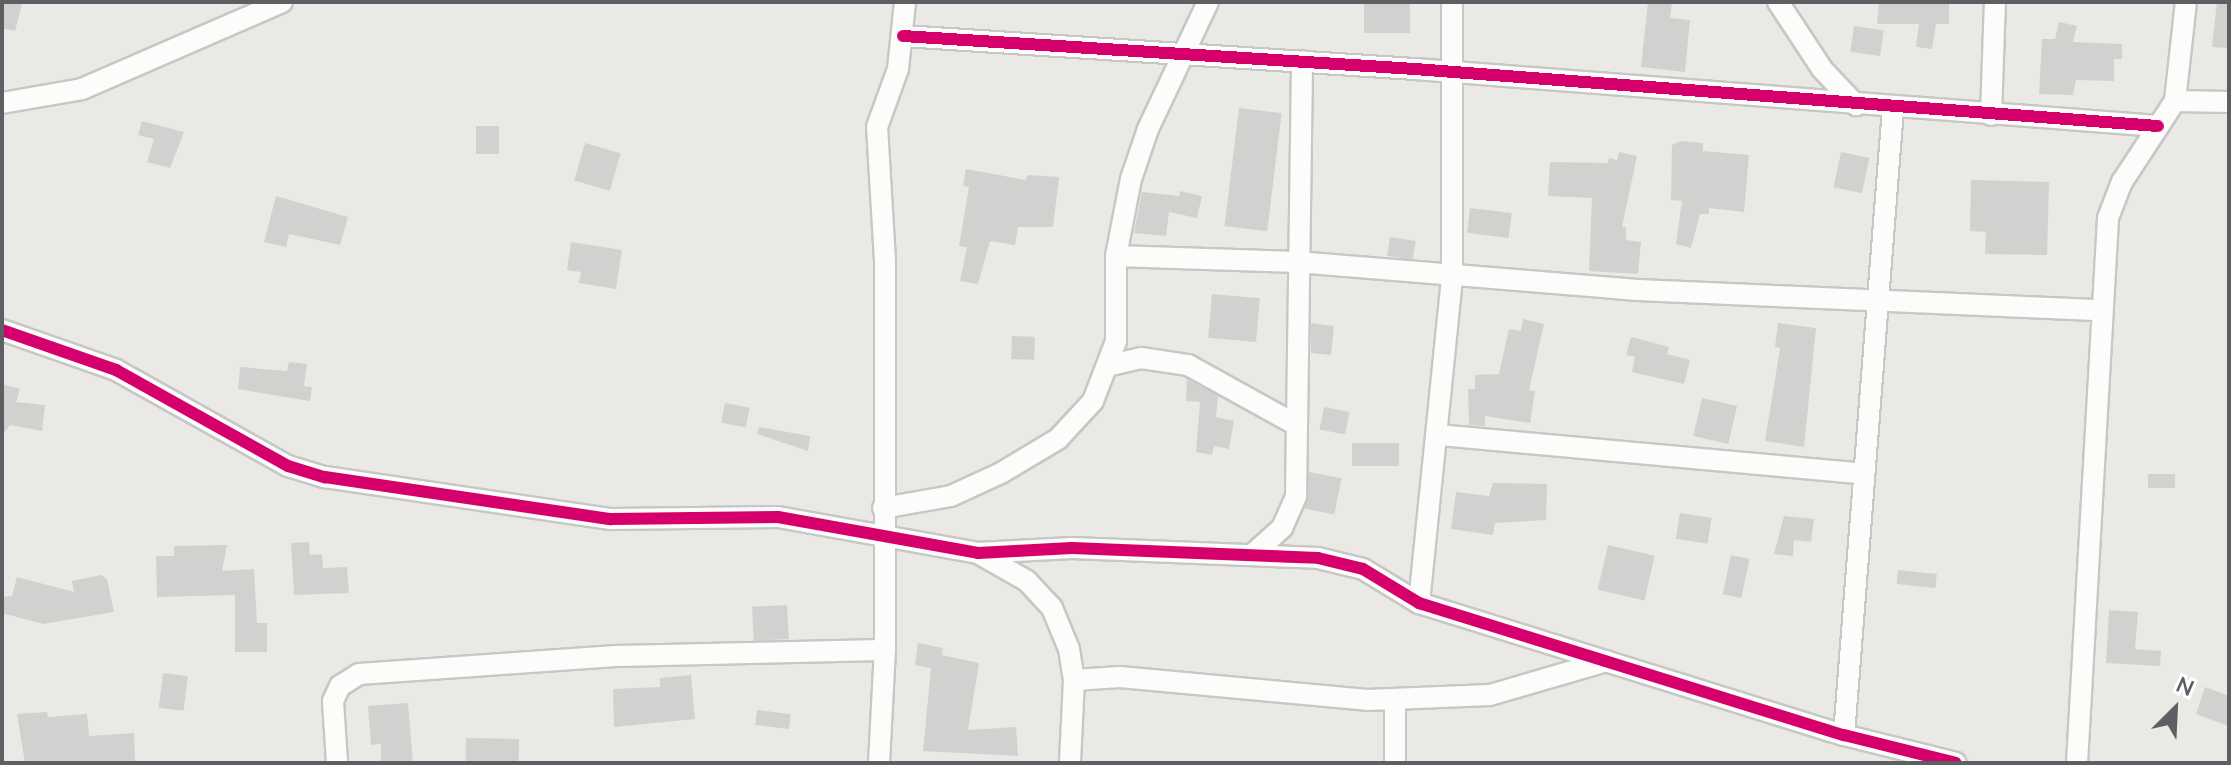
<!DOCTYPE html>
<html>
<head>
<meta charset="utf-8">
<style>
	body { margin:0 }
	#map { position:relative; width:2231px; height:765px; overflow:hidden; background:#ebe9e6; font-family:"Nunito Sans",sans-serif }
	div>[style] { position:absolute }
	.building>* { inset:0; background:#d3d1cf; transform-origin:0 0 }
	.roads { filter:drop-shadow(2px 0 #c7c7c6) drop-shadow(-2px 0 #c7c7c6) drop-shadow(0 2px #c7c7c6) drop-shadow(0 -2px #c7c7c6) }
	.minor>* { height:20px; margin:-10px; padding:0 10px; transform-origin:10px; border-radius:10px; background:#fcfcfb }
	.cycleway>* { height:12px; margin:-6px; padding:0 6px; transform-origin:6px; border-radius:6px; background:#d6006c }
	span { translate:-50% -50%; white-space:nowrap; text-align:center; line-height:1.15; -webkit-text-stroke:8px #fff; paint-order:stroke }
	.frame { position:absolute; inset:0; border:4px solid #5c6063; pointer-events:none }
	.north { position:absolute; left:2135px; top:669px; width:80px; height:80px; -webkit-text-stroke:6px #fff; paint-order:stroke; rotate:24deg; font-size:22px; font-weight:700; line-height:32px; text-align:center; color:#5c6063 }
	.north::after { content:''; display:block; margin:auto; width:28px; height:36px; background:#5c6063; clip-path:polygon(50% 0,100% 100%,50% 72%,0 100%) }
</style>
</head>
<body>
<div id="map">
	<div class="building">
		<i style="clip-path:polygon(2px 2px,22px 4px,15px 31px,2px 28px)"></i>
		<i style="left:1364px;top:2px;width:46px;height:31px"></i>
		<i style="clip-path:polygon(1648px 2px,1672px 2px,1670px 18px,1690px 20px,1685px 72px,1641px 67px)"></i>
		<i style="clip-path:polygon(1879px 2px,1949px 2px,1949px 24px,1936px 24px,1932px 49px,1916px 47px,1919px 24px,1877px 24px)"></i>
		<i style="clip-path:polygon(2217px 2px,2229px 2px,2229px 48px,2212px 47px)"></i>
		<i style="clip-path:polygon(2059px 22px,2077px 26px,2073px 42px,2122px 44px,2122px 59px,2114px 59px,2114px 81px,2076px 80px,2073px 95px,2039px 94px,2042px 39px,2055px 39px)"></i>
		<i style="left:1854px;top:26px;width:30px;height:26px;rotate:8deg"></i>
		<i style="left:1239px;top:108px;width:43px;height:119px;rotate:7deg"></i>
		<i style="clip-path:polygon(142px 121px,184px 132px,170px 168px,147px 162px,154px 139px,138px 135px)"></i>
		<i style="left:476px;top:126px;width:23px;height:28px"></i>
		<i style="clip-path:polygon(1681px 141px,1703px 143px,1703px 151px,1749px 155px,1744px 212px,1709px 208px,1709px 214px,1700px 214px,1691px 248px,1676px 244px,1682px 201px,1671px 200px,1672px 145px)"></i>
		<i style="left:585px;top:143px;width:37px;height:39px;rotate:16deg"></i>
		<i style="clip-path:polygon(1619px 152px,1637px 156px,1622px 227px,1626px 227px,1626px 240px,1641px 242px,1638px 274px,1589px 271px,1592px 198px,1548px 196px,1550px 162px,1608px 163px,1609px 158px,1617px 160px)"></i>
		<i style="left:1841px;top:152px;width:29px;height:36px;rotate:12deg"></i>
		<i style="clip-path:polygon(966px 169px,1026px 180px,1027px 175px,1059px 177px,1053px 227px,1018px 227px,1015px 245px,990px 241px,978px 284px,960px 281px,967px 247px,959px 246px,969px 187px,963px 186px)"></i>
		<i style="clip-path:polygon(1971px 180px,2049px 182px,2047px 255px,1985px 254px,1986px 232px,1970px 231px)"></i>
		<i style="clip-path:polygon(1180px 191px,1202px 196px,1197px 218px,1169px 212px,1166px 236px,1134px 233px,1142px 192px,1179px 196px)"></i>
		<i style="clip-path:polygon(276px 196px,348px 217px,340px 245px,289px 234px,286px 247px,264px 242px)"></i>
		<i style="left:1470px;top:208px;width:42px;height:25px;rotate:7deg"></i>
		<i style="left:1390px;top:237px;width:26px;height:19px;rotate:9deg"></i>
		<i style="clip-path:polygon(571px 242px,622px 250px,616px 289px,579px 283px,581px 272px,567px 270px)"></i>
		<i style="left:1212px;top:294px;width:48px;height:44px;rotate:5deg"></i>
		<i style="clip-path:polygon(1523px 319px,1544px 324px,1529px 390px,1535px 391px,1530px 423px,1485px 416px,1485px 426px,1469px 425px,1468px 389px,1475px 389px,1475px 375px,1499px 374px,1509px 329px,1521px 331px)"></i>
		<i style="clip-path:polygon(1311px 323px,1334px 326px,1331px 355px,1311px 353px)"></i>
		<i style="clip-path:polygon(1778px 323px,1816px 328px,1804px 447px,1765px 441px,1780px 348px,1775px 347px)"></i>
		<i style="left:1012px;top:336px;width:23px;height:23px;rotate:2deg"></i>
		<i style="clip-path:polygon(1631px 337px,1669px 347px,1667px 354px,1690px 360px,1684px 384px,1632px 372px,1635px 357px,1626px 355px)"></i>
		<i style="clip-path:polygon(289px 362px,307px 364px,304px 386px,312px 387px,310px 401px,238px 389px,240px 367px,287px 371px)"></i>
		<i style="clip-path:polygon(1187px 379px,1218px 396px,1216px 417px,1234px 421px,1229px 449px,1214px 446px,1212px 455px,1196px 452px,1200px 402px,1186px 401px)"></i>
		<i style="clip-path:polygon(2px 384px,20px 389px,16px 402px,45px 405px,42px 431px,10px 425px,2px 436px)"></i>
		<i style="left:1702px;top:398px;width:36px;height:39px;rotate:13deg"></i>
		<i style="left:725px;top:403px;width:25px;height:20px;rotate:11deg"></i>
		<i style="left:1324px;top:407px;width:26px;height:23px;rotate:11deg"></i>
		<i style="clip-path:polygon(759px 427px,810px 436px,808px 451px,757px 434px)"></i>
		<i style="left:1352px;top:443px;width:47px;height:23px"></i>
		<i style="left:1309px;top:472px;width:33px;height:37px;rotate:11deg"></i>
		<i style="left:2148px;top:474px;width:27px;height:14px"></i>
		<i style="clip-path:polygon(1493px 483px,1547px 484px,1546px 520px,1495px 523px,1493px 535px,1451px 529px,1456px 492px,1489px 496px)"></i>
		<i style="left:1680px;top:513px;width:32px;height:26px;rotate:9deg"></i>
		<i style="clip-path:polygon(1784px 516px,1814px 519px,1811px 542px,1794px 540px,1793px 556px,1774px 554px)"></i>
		<i style="clip-path:polygon(309px 542px,310px 555px,322px 554px,323px 568px,347px 567px,349px 593px,294px 595px,291px 543px)"></i>
		<i style="clip-path:polygon(227px 545px,222px 571px,254px 569px,257px 623px,267px 623px,267px 652px,235px 652px,235px 595px,157px 597px,156px 556px,174px 556px,174px 546px)"></i>
		<i style="left:1608px;top:545px;width:48px;height:46px;rotate:13deg"></i>
		<i style="left:1731px;top:555px;width:19px;height:40px;rotate:12deg"></i>
		<i style="left:1898px;top:570px;width:39px;height:14px;rotate:6deg"></i>
		<i style="clip-path:polygon(101px 575px,107px 579px,114px 612px,43px 624px,2px 613px,2px 597px,12px 596px,17px 577px,74px 592px,72px 581px)"></i>
		<i style="left:787px;top:605px;width:34px;height:35px;rotate:87deg"></i>
		<i style="clip-path:polygon(2109px 610px,2138px 612px,2135px 649px,2161px 651px,2160px 666px,2106px 663px)"></i>
		<i style="clip-path:polygon(918px 643px,943px 648px,942px 655px,979px 663px,968px 730px,1016px 727px,1018px 756px,923px 751px,931px 668px,915px 665px)"></i>
		<i style="left:163px;top:673px;width:25px;height:35px;rotate:7deg"></i>
		<i style="clip-path:polygon(691px 675px,695px 719px,614px 727px,613px 689px,660px 687px,660px 678px)"></i>
		<i style="clip-path:polygon(2205px 687px,2229px 696px,2229px 726px,2196px 714px)"></i>
		<i style="clip-path:polygon(408px 703px,413px 763px,381px 763px,381px 744px,371px 745px,368px 706px)"></i>
		<i style="left:757px;top:710px;width:34px;height:15px;rotate:7deg"></i>
		<i style="clip-path:polygon(47px 712px,48px 717px,87px 714px,89px 736px,134px 733px,135px 761px,25px 763px,17px 714px)"></i>
		<i style="left:466px;top:738px;width:53px;height:25px;rotate:1deg"></i>
	</div>
	<div class="roads">
		<div class="minor">
			<i style="left:1778px;top:2px;width:80px;rotate:56.7deg"></i>
			<i style="left:1822px;top:69px;width:50px;rotate:46.6deg"></i>
			<i style="left:903px;top:36px;width:513px;rotate:3.69deg"></i>
			<i style="left:1415px;top:69px;width:745px;rotate:4.39deg"></i>
			<i style="left:2175px;top:101px;width:54px;rotate:1.1deg"></i>
			<i style="left:2px;top:103px;width:81px;rotate:-9.9deg"></i>
			<i style="left:82px;top:89px;width:218px;rotate:-23.5deg"></i>
			<i style="left:1991px;top:115px;width:113px;rotate:-88deg"></i>
			<i style="left:1116px;top:256px;width:181px;rotate:1.9deg"></i>
			<i style="left:1297px;top:262px;width:341px;rotate:4.7deg"></i>
			<i style="left:1637px;top:290px;width:465px;rotate:2.5deg"></i>
			<i style="left:2px;top:330px;width:121px;rotate:19.3deg"></i>
			<i style="left:116px;top:370px;width:197px;rotate:29.2deg"></i>
			<i style="left:288px;top:466px;width:39px;rotate:17deg"></i>
			<i style="left:325px;top:477px;width:289px;rotate:8.4deg"></i>
			<i style="left:611px;top:519px;width:167px;rotate:-0.7deg"></i>
			<i style="left:778px;top:517px;width:203px;rotate:10.2deg"></i>
			<i style="left:978px;top:553px;width:94px;rotate:-3deg"></i>
			<i style="left:1072px;top:548px;width:246px;rotate:2.3deg"></i>
			<i style="left:1318px;top:558px;width:46px;rotate:13.7deg"></i>
			<i style="left:1363px;top:569px;width:66px;rotate:31.3deg"></i>
			<i style="left:1419px;top:603px;width:445px;rotate:17.3deg"></i>
			<i style="left:1844px;top:735px;width:115px;rotate:14deg"></i>
			<i style="left:1111px;top:365px;width:31px;rotate:-13deg"></i>
			<i style="left:1141px;top:358px;width:48px;rotate:8.5deg"></i>
			<i style="left:1188px;top:365px;width:122px;rotate:28.9deg"></i>
			<i style="left:1439px;top:435px;width:427px;rotate:5.2deg"></i>
			<i style="left:883px;top:508px;width:69px;rotate:-10deg"></i>
			<i style="left:951px;top:496px;width:55px;rotate:-24.7deg"></i>
			<i style="left:1001px;top:473px;width:66px;rotate:-30.8deg"></i>
			<i style="left:1058px;top:439px;width:52px;rotate:-47.4deg"></i>
			<i style="left:1093px;top:401px;width:64px;rotate:-69deg"></i>
			<i style="left:1116px;top:341px;width:85px;rotate:-90deg"></i>
			<i style="left:1116px;top:256px;width:78px;rotate:-79deg"></i>
			<i style="left:1131px;top:179px;width:53px;rotate:-71.2deg"></i>
			<i style="left:1148px;top:129px;width:140px;rotate:-64.7deg"></i>
			<i style="left:978px;top:553px;width:56px;rotate:29.7deg"></i>
			<i style="left:1027px;top:581px;width:37px;rotate:47deg"></i>
			<i style="left:1052px;top:608px;width:44px;rotate:67.5deg"></i>
			<i style="left:1069px;top:649px;width:31px;rotate:81deg"></i>
			<i style="left:1074px;top:680px;width:83px;rotate:92.8deg"></i>
			<i style="left:1253px;top:554px;width:39px;rotate:-42deg"></i>
			<i style="left:1282px;top:528px;width:35px;rotate:-66deg"></i>
			<i style="left:1296px;top:496px;width:435px;rotate:-89.2deg"></i>
			<i style="left:1419px;top:603px;width:329px;rotate:-84.2deg"></i>
			<i style="left:1452px;top:276px;width:274px;rotate:-90deg"></i>
			<i style="left:1074px;top:680px;width:46px;rotate:-3.7deg"></i>
			<i style="left:1120px;top:677px;width:248px;rotate:5.3deg"></i>
			<i style="left:1367px;top:700px;width:123px;rotate:-2.3deg"></i>
			<i style="left:1490px;top:695px;width:121px;rotate:-16.3deg"></i>
			<i style="left:1844px;top:735px;width:629px;rotate:-85.53deg"></i>
			<i style="left:337px;top:763px;width:62px;rotate:-93.7deg"></i>
			<i style="left:333px;top:701px;width:17px;rotate:-65deg"></i>
			<i style="left:340px;top:686px;width:22px;rotate:-32deg"></i>
			<i style="left:359px;top:674px;width:261px;rotate:-4deg"></i>
			<i style="left:619px;top:656px;width:266px;rotate:-1.3deg"></i>
			<i style="left:879px;top:763px;width:113px;rotate:-87deg"></i>
			<i style="left:885px;top:650px;width:389px;rotate:-90deg"></i>
			<i style="left:885px;top:261px;width:134px;rotate:-93.4deg"></i>
			<i style="left:877px;top:127px;width:62px;rotate:-70.1deg"></i>
			<i style="left:898px;top:69px;width:67px;rotate:-84deg"></i>
			<i style="left:1395px;top:763px;width:64px;rotate:-90deg"></i>
			<i style="left:2077px;top:763px;width:546px;rotate:-86.74deg"></i>
			<i style="left:2108px;top:218px;width:39px;rotate:-69deg"></i>
			<i style="left:2122px;top:182px;width:97px;rotate:-56.8deg"></i>
			<i style="left:2175px;top:101px;width:100px;rotate:-83.7deg"></i>
		</div>
	</div>
	<div class="cycleway">
		<i style="left:903px;top:36px;width:513px;rotate:3.69deg"></i>
		<i style="left:1415px;top:69px;width:745px;rotate:4.39deg"></i>
		<i style="left:2px;top:330px;width:121px;rotate:19.3deg"></i>
		<i style="left:116px;top:370px;width:197px;rotate:29.2deg"></i>
		<i style="left:288px;top:466px;width:39px;rotate:17deg"></i>
		<i style="left:325px;top:477px;width:289px;rotate:8.4deg"></i>
		<i style="left:611px;top:519px;width:167px;rotate:-0.7deg"></i>
		<i style="left:778px;top:517px;width:203px;rotate:10.2deg"></i>
		<i style="left:978px;top:553px;width:94px;rotate:-3deg"></i>
		<i style="left:1072px;top:548px;width:246px;rotate:2.3deg"></i>
		<i style="left:1318px;top:558px;width:46px;rotate:13.7deg"></i>
		<i style="left:1363px;top:569px;width:66px;rotate:31.3deg"></i>
		<i style="left:1419px;top:603px;width:445px;rotate:17.3deg"></i>
		<i style="left:1844px;top:735px;width:115px;rotate:14deg"></i>
	</div>
	<div class="frame"></div>
	<div class="north">N</div>
</div>
</body>
</html>
